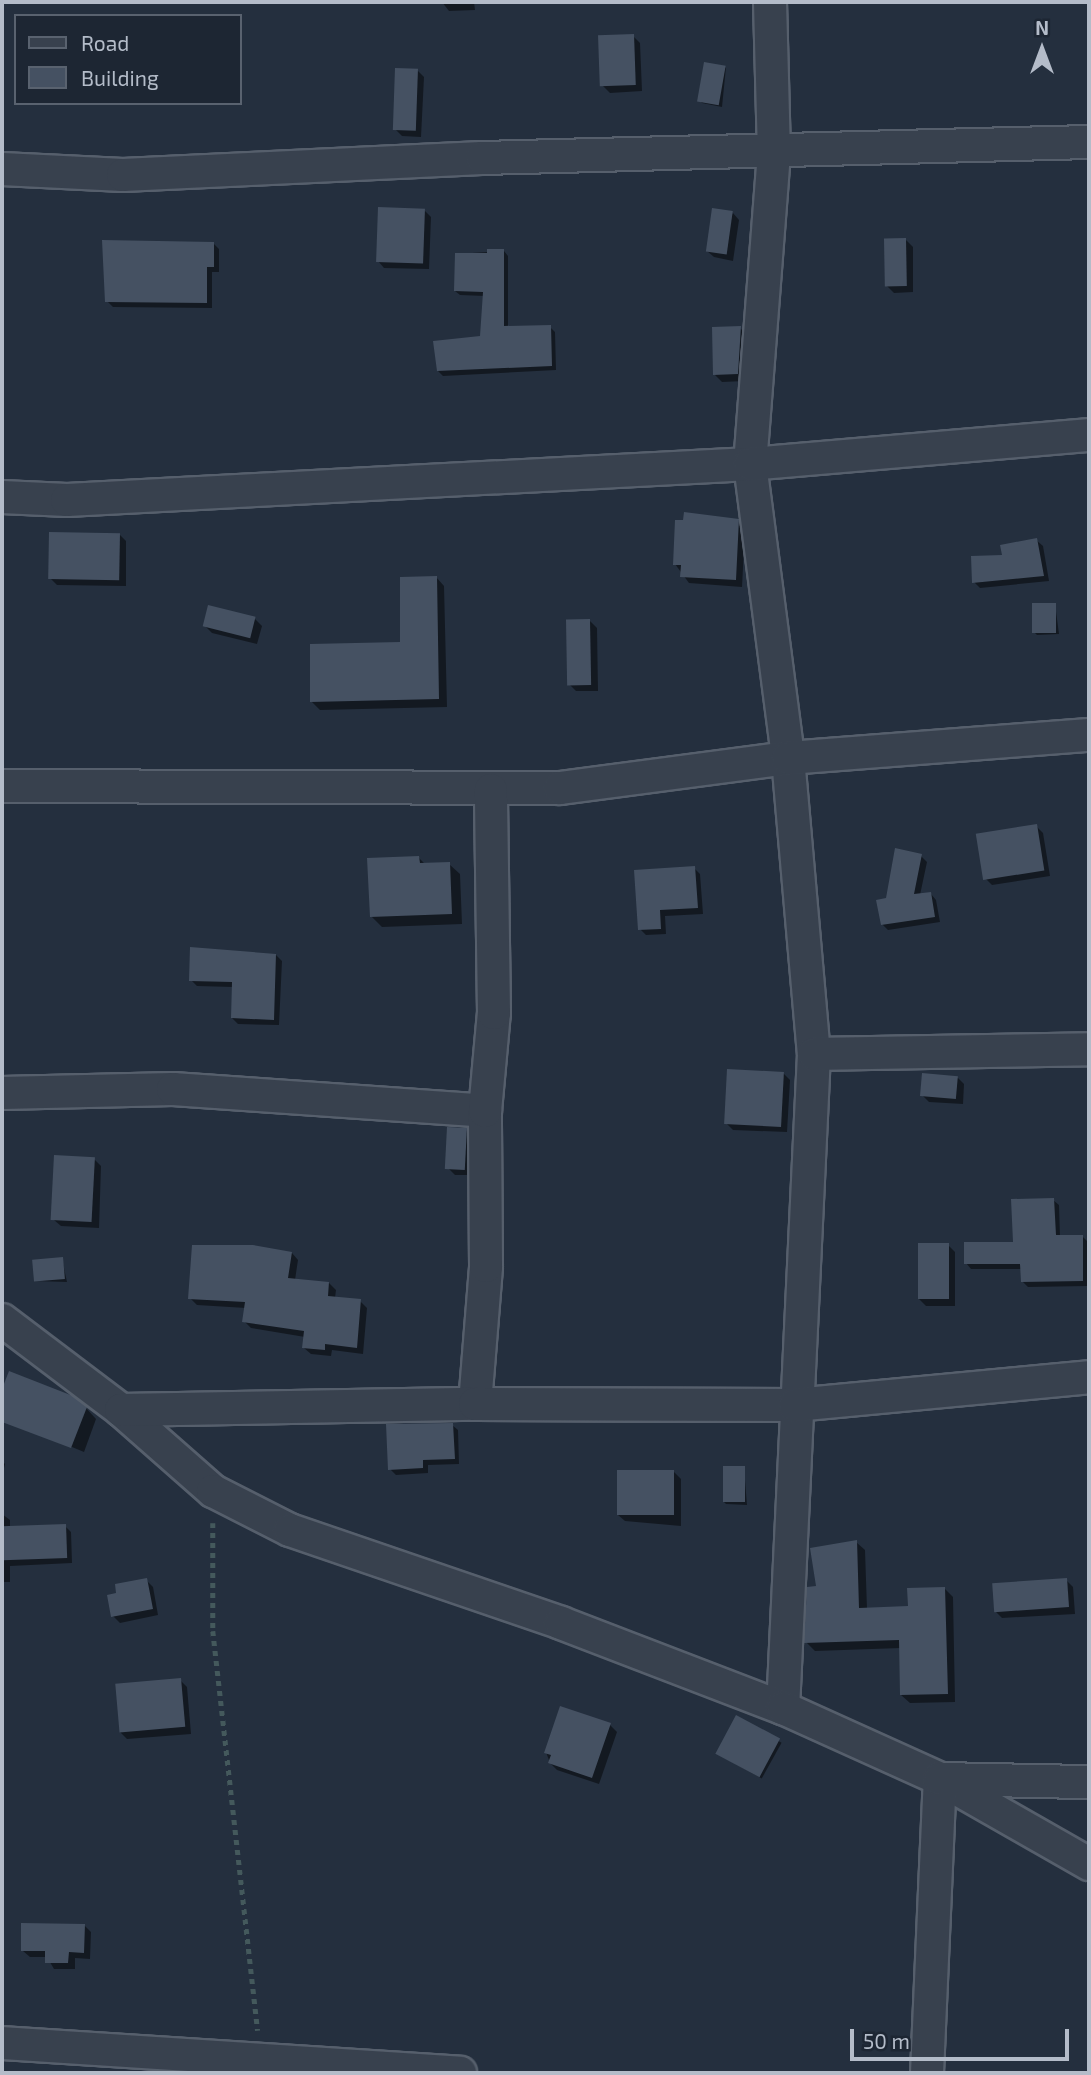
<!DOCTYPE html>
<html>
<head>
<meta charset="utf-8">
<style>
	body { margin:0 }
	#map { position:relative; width:1091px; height:2075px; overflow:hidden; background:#242f3e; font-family:"Exo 2",sans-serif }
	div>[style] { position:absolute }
	.shadow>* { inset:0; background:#0007; transform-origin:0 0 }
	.building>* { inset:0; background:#455162; transform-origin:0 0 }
	.path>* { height:4.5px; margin-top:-2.25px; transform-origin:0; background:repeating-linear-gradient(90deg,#44595c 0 5px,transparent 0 10px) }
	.roads { filter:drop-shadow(2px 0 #565f6c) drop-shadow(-2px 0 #565f6c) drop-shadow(0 2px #565f6c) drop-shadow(0 -2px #565f6c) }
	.minor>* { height:32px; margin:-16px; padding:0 16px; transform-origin:16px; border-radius:16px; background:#38414e }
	span { translate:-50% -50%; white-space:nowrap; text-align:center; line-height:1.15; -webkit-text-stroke:5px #1d2633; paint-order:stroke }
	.frame { position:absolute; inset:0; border:4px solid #b4bcc9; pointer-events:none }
	.legend { position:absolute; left:14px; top:14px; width:228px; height:91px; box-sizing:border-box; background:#1d2633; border:2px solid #59626f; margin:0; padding:9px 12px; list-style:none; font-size:21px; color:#b4bcc9 }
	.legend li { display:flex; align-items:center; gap:14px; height:35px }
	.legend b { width:35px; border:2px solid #59626f }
	.north { position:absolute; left:1007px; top:14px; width:70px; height:70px; -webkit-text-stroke:5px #1d2633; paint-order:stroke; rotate:0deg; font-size:19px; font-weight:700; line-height:28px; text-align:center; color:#b4bcc9 }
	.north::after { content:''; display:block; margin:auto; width:24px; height:32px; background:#b4bcc9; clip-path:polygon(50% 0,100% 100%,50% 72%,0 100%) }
	.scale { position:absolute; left:850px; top:2029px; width:219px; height:32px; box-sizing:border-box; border:4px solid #b4bcc9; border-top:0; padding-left:9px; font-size:21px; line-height:24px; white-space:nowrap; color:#b4bcc9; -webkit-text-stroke:5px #1d2633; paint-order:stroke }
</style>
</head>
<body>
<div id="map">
	<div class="shadow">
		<i style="clip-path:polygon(442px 2px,474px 2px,475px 10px,449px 11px)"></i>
		<i style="clip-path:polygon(633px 36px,640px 43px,642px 91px,610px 93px,603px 86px)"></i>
		<i style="clip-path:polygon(726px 67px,722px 107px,702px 103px,699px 100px)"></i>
		<i style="clip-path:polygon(417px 70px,424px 77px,421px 137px,402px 136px,395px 129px)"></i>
		<i style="clip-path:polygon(424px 210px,431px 217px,429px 269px,384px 268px,378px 261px)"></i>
		<i style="clip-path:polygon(733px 213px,739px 220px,733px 261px,714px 257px,707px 251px)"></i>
		<i style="clip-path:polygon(906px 240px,913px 247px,913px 292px,894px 293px,887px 286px)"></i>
		<i style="clip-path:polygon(213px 243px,219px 249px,219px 272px,212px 272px,212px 308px,113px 307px,107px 301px)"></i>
		<i style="clip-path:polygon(504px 251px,508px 256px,508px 328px,550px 327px,555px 332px,556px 370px,443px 376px,438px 371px,481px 337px,485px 296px,460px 295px,455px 291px,456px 254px)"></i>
		<i style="clip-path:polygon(740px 328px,747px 335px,745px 381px,722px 382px,715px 375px)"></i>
		<i style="clip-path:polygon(738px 521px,745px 528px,742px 587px,689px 583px,675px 564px)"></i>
		<i style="clip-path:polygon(119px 534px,126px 541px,126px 586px,57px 585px,50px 578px)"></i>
		<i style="clip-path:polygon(1036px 540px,1043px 546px,1049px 581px,980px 588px,974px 582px,1004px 557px)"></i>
		<i style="clip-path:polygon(436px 577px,444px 586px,447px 707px,320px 710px,311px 701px,402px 643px)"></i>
		<i style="clip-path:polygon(1055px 604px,1059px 634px,1037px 635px,1034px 632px)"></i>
		<i style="clip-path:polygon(255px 619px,262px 626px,257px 644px,212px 633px,205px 626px)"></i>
		<i style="clip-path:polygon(590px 621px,597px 628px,598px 691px,576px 691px,569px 684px)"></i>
		<i style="clip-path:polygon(1036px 826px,1043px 833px,1050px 876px,992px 885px,985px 878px)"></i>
		<i style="clip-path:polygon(921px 856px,927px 862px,920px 895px,931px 894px,936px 900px,940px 922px,888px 930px,882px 924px,887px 900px)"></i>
		<i style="clip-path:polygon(419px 858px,425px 864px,449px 864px,460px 874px,462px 924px,382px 927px,371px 916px)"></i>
		<i style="clip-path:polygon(694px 868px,700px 874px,703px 914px,665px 916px,666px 934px,646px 935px,640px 929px)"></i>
		<i style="clip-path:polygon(276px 955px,282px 961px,279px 1025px,238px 1024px,232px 1018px,233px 987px,197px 986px,191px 980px)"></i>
		<i style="clip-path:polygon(783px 1073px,790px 1080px,787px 1132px,733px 1130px,726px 1123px)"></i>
		<i style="clip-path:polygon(958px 1078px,964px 1084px,963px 1104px,929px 1102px,922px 1095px)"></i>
		<i style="clip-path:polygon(466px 1130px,473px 1137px,473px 1175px,455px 1175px,448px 1168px)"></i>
		<i style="clip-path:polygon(94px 1159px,101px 1166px,99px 1228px,61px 1226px,54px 1220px)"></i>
		<i style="clip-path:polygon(1053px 1200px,1059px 1205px,1060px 1237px,1082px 1236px,1088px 1242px,1088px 1286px,1028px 1287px,1022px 1281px,1022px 1269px,971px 1269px,966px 1263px,1015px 1244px)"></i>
		<i style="clip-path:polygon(948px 1245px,955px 1252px,955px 1306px,926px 1306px,919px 1299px)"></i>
		<i style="clip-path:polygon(292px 1253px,298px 1260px,295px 1280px,329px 1283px,336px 1290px,335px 1298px,360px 1301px,367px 1308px,363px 1354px,332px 1350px,331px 1356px,311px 1354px,304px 1348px,305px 1337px,251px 1328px,244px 1321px,246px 1308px,197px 1305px,190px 1298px)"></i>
		<i style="clip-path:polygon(62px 1259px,67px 1282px,35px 1281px)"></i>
		<i style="clip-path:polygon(10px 1374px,86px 1408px,96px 1419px,84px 1452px,2px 1418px,2px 1394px)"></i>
		<i style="clip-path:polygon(452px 1425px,458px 1430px,459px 1464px,428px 1465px,428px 1473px,396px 1475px,390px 1469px)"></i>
		<i style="clip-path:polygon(2px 1461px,5px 1464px,2px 1476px)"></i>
		<i style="clip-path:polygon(744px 1468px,747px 1505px,726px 1504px,723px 1501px)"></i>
		<i style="clip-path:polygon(674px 1472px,681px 1479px,681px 1526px,625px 1521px,618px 1515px)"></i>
		<i style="clip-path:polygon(2px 1514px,10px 1520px,10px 1528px,65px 1526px,71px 1532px,72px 1563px,10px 1566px,10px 1582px,2px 1582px)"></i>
		<i style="clip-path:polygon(856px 1542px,865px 1550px,867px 1609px,910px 1607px,945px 1589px,953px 1597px,955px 1702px,910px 1703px,901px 1695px,901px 1648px,815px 1651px,806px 1642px,818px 1588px)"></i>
		<i style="clip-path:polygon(146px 1580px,153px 1587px,158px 1615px,120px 1623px,113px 1616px,118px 1595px)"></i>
		<i style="clip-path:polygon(1066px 1580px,1073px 1587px,1075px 1614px,1002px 1618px,995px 1611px)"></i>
		<i style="clip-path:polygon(180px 1680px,187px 1687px,191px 1734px,127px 1739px,120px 1732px)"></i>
		<i style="left:737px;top:1718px;width:51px;height:41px;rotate:29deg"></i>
		<i style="clip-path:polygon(610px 1725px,617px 1732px,599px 1784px,557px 1770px,550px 1763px,546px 1752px)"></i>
		<i style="clip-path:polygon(84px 1925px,91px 1932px,90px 1959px,75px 1958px,75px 1969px,54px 1969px,47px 1957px,30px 1957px,23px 1951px)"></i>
	</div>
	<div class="building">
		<i style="left:634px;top:34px;width:51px;height:36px;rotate:88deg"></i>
		<i style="left:704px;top:62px;width:22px;height:40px;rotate:10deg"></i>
		<i style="left:395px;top:68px;width:23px;height:62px;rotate:2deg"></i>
		<i style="left:378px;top:207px;width:47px;height:55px;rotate:2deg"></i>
		<i style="left:712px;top:208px;width:21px;height:44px;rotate:8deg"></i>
		<i style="left:906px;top:238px;width:48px;height:22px;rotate:89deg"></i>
		<i style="clip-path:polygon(102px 240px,214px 242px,214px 267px,207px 267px,207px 303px,105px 302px)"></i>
		<i style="clip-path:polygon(487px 249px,504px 249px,504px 326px,551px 325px,552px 366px,437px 371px,433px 341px,480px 336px,483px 292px,454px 291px,455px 253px,487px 253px)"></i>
		<i style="clip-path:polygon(741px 326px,738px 374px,713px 375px,712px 327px)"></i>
		<i style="clip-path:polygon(684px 512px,739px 519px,736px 580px,680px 577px,681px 565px,673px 565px,675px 520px,683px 520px)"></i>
		<i style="left:49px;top:532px;width:71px;height:47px;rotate:1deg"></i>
		<i style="clip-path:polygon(1037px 538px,1044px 576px,972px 583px,971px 556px,1002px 555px,1000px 545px)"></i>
		<i style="clip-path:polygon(437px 576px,439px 699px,310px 702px,310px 644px,400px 642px,400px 577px)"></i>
		<i style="left:1032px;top:603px;width:24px;height:30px"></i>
		<i style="left:208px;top:605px;width:49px;height:22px;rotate:14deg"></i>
		<i style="left:590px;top:619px;width:66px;height:24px;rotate:89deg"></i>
		<i style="left:1037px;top:824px;width:47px;height:62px;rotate:81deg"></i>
		<i style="clip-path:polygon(895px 848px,922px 854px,914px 894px,931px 892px,935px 917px,881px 925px,876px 900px,886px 898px)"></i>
		<i style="clip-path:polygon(419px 856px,420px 863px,450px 862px,452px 914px,370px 917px,367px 858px)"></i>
		<i style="clip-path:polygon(695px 866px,698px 908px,660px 910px,661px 929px,638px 930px,634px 870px)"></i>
		<i style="clip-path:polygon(190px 947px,276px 954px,274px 1020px,231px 1018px,232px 982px,189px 981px)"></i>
		<i style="left:727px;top:1069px;width:57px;height:55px;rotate:3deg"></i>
		<i style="left:922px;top:1073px;width:36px;height:23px;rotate:5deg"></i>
		<i style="left:447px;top:1127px;width:20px;height:42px;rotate:3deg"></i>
		<i style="left:54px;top:1155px;width:41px;height:65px;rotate:3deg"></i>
		<i style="clip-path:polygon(1054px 1198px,1056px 1235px,1083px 1235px,1083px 1281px,1021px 1282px,1020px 1264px,964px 1264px,964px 1242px,1013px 1242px,1011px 1199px)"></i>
		<i style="left:918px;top:1243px;width:31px;height:56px"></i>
		<i style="clip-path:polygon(192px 1245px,253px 1245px,292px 1252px,288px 1278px,329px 1282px,328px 1296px,361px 1299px,357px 1348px,325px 1344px,325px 1350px,302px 1348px,304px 1331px,242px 1322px,245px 1302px,188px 1299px)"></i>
		<i style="left:63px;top:1257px;width:22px;height:31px;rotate:85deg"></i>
		<i style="clip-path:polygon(9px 1371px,73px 1396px,87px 1407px,71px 1448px,2px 1422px,2px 1389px)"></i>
		<i style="clip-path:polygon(453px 1423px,455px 1459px,423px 1460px,423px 1468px,388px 1470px,386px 1424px)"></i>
		<i style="left:723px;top:1466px;width:22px;height:36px"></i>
		<i style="left:617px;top:1470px;width:57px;height:45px"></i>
		<i style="left:66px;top:1524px;width:34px;height:64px;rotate:88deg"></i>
		<i style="clip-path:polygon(857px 1540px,859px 1608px,908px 1606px,907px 1588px,945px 1587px,948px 1694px,900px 1695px,899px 1640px,804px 1643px,807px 1587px,816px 1586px,810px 1548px)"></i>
		<i style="clip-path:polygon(147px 1578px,153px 1609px,111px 1617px,107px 1595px,116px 1593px,115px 1584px)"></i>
		<i style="left:1067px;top:1578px;width:29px;height:75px;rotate:86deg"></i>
		<i style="left:181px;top:1678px;width:49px;height:66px;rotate:85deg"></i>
		<i style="clip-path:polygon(560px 1706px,611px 1723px,592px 1778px,548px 1763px,551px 1755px,544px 1753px)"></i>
		<i style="left:736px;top:1715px;width:50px;height:44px;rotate:28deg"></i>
		<i style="clip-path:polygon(21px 1923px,85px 1924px,84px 1953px,69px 1952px,68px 1963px,45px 1963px,45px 1951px,21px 1951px)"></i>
	</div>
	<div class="path">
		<i style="left:213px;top:1523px;width:108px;rotate:90deg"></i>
		<i style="left:213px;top:1631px;width:402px;rotate:83.6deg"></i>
	</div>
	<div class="roads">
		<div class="minor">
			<i style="left:770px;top:2px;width:151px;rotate:88.5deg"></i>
			<i style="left:774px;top:153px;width:312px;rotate:94.4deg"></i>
			<i style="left:750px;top:464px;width:296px;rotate:82.6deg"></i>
			<i style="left:788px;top:758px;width:297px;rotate:85deg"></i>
			<i style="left:814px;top:1054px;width:655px;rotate:92.71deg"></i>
			<i style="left:2px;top:169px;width:121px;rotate:2.8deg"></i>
			<i style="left:123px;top:175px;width:359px;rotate:-2.7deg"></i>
			<i style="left:482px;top:158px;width:607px;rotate:-1.51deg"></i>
			<i style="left:2px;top:497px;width:65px;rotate:2.6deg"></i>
			<i style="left:67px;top:500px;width:684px;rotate:-3.02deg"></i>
			<i style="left:750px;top:464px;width:340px;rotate:-4.9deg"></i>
			<i style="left:2px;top:786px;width:558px;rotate:0.21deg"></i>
			<i style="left:560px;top:788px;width:230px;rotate:-7.5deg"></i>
			<i style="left:788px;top:758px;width:302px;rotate:-4.4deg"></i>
			<i style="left:814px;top:1054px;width:275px;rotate:-1deg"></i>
			<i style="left:2px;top:1093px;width:171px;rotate:-1.3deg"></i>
			<i style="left:173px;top:1089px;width:313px;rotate:4deg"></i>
			<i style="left:2px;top:1320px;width:149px;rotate:37.1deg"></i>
			<i style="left:121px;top:1410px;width:123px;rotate:41.4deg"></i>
			<i style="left:213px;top:1491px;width:86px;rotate:26.9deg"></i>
			<i style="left:290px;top:1530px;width:287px;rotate:18.9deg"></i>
			<i style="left:561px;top:1623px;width:238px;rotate:21deg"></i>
			<i style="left:783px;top:1708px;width:172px;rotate:24.3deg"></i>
			<i style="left:940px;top:1779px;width:172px;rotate:29.7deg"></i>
			<i style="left:475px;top:1404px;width:138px;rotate:-85.4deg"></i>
			<i style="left:486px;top:1266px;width:155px;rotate:-90.4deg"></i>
			<i style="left:485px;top:1111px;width:98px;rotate:-84.8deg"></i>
			<i style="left:494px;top:1013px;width:223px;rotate:-90.8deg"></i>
			<i style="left:121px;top:1410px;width:354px;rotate:-1deg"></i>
			<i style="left:475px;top:1404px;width:320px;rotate:0.2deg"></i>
			<i style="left:795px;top:1405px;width:295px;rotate:-5.4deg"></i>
			<i style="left:2px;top:2043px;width:459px;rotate:3.7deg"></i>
			<i style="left:927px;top:2073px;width:294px;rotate:-87.5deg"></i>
			<i style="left:940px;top:1779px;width:149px;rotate:1.2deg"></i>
		</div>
	</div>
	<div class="frame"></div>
	<ul class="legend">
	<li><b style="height:9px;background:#38414e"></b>Road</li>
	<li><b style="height:19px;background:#455162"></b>Building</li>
	</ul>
	<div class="north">N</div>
	<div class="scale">50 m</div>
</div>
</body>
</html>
